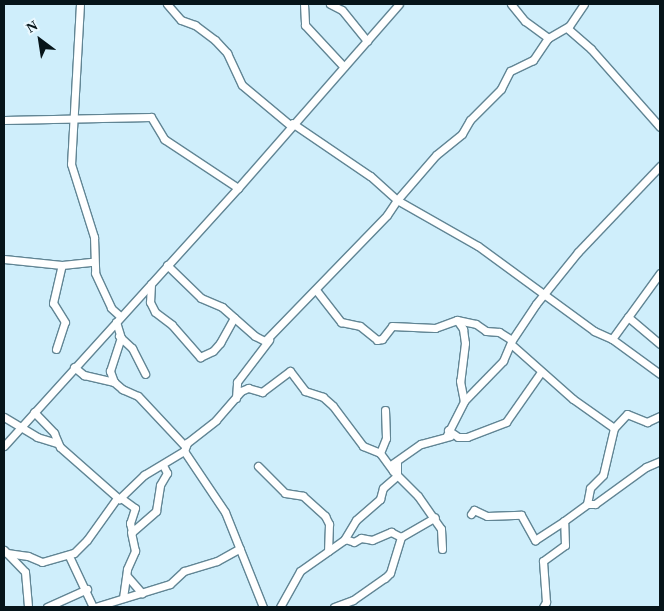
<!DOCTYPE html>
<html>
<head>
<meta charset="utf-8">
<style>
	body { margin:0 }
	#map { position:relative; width:664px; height:611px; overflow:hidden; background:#cfeefb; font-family:"Times New Roman",serif }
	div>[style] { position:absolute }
	.roads { filter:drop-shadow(1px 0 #618594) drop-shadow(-1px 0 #618594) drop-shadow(0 1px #618594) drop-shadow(0 -1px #618594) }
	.minor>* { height:7px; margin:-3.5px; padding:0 3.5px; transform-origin:3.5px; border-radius:3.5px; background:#fff }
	span { translate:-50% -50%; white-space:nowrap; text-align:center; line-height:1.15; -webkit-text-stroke:4px #e9f8ff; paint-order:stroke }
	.frame { position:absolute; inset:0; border:5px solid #061419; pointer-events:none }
	.north { position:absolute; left:15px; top:15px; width:50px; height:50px; -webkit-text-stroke:4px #e9f8ff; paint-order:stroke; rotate:329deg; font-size:14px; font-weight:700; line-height:20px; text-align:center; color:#061419 }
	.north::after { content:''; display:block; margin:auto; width:18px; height:22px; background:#061419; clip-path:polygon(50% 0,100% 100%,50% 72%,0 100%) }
</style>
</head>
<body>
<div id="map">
	<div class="roads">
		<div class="minor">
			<i style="left:80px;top:4px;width:160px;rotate:93.2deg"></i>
			<i style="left:71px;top:164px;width:77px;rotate:72.5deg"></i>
			<i style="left:94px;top:237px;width:36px;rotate:88deg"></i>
			<i style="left:95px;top:273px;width:38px;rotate:65deg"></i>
			<i style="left:111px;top:308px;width:13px;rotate:42deg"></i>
			<i style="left:167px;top:4px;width:21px;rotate:49deg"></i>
			<i style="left:181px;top:20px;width:15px;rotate:20deg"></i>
			<i style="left:195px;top:25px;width:25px;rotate:37deg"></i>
			<i style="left:215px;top:40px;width:18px;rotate:47deg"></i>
			<i style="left:227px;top:53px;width:35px;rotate:65deg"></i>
			<i style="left:242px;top:85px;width:62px;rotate:39.8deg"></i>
			<i style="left:304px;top:4px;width:21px;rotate:87deg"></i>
			<i style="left:305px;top:25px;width:57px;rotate:47.1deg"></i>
			<i style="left:330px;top:4px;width:13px;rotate:27deg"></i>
			<i style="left:342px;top:10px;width:40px;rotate:51deg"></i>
			<i style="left:511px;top:4px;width:22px;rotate:51deg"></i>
			<i style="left:525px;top:21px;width:29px;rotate:36deg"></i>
			<i style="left:584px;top:4px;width:27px;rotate:124deg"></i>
			<i style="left:569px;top:26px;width:24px;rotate:150deg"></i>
			<i style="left:548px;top:38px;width:27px;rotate:124deg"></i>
			<i style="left:533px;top:60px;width:25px;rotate:154deg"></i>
			<i style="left:510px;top:71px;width:20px;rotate:117deg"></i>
			<i style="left:501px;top:89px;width:44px;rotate:135deg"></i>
			<i style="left:470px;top:120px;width:16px;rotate:120deg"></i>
			<i style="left:462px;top:134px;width:33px;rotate:141deg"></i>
			<i style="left:436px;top:155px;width:60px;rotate:130.9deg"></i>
			<i style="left:397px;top:200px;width:93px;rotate:29.6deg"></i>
			<i style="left:478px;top:246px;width:144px;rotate:36.2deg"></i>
			<i style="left:594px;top:331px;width:20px;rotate:24deg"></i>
			<i style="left:612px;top:339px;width:59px;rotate:36.1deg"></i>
			<i style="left:567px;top:28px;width:32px;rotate:41deg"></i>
			<i style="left:591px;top:49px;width:104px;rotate:48.5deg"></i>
			<i style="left:4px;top:120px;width:147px;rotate:-1.2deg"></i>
			<i style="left:151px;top:117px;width:26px;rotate:59deg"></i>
			<i style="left:164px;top:139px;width:89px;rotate:33.5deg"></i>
			<i style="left:4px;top:259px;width:58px;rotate:5.9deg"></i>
			<i style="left:62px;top:265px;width:31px;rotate:-6deg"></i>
			<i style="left:167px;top:265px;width:47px;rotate:44.1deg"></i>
			<i style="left:201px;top:298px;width:23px;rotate:23deg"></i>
			<i style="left:222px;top:307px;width:44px;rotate:41.3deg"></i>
			<i style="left:255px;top:336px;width:11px;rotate:27deg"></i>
			<i style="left:265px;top:341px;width:175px;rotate:-45.9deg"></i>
			<i style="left:387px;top:215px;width:18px;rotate:-56deg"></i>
			<i style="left:397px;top:200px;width:36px;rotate:-138deg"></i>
			<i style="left:370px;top:176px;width:94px;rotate:-145.8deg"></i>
			<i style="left:660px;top:273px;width:54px;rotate:126deg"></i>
			<i style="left:628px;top:317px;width:42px;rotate:40.2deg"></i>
			<i style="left:151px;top:284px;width:18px;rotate:93deg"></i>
			<i style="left:150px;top:302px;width:11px;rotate:63deg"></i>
			<i style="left:155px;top:312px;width:21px;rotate:37deg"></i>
			<i style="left:172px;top:325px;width:43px;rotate:48.8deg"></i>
			<i style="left:200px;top:357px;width:14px;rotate:-25deg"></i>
			<i style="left:213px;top:351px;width:11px;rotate:-49deg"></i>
			<i style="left:220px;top:343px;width:29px;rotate:-61deg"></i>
			<i style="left:316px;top:290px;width:41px;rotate:52deg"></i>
			<i style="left:341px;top:322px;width:19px;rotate:12deg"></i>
			<i style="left:360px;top:326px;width:22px;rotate:39deg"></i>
			<i style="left:377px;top:340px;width:5px;rotate:-11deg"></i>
			<i style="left:382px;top:339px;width:16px;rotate:-52deg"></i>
			<i style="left:392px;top:326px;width:43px;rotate:2.7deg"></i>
			<i style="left:435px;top:328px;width:23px;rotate:-20deg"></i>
			<i style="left:457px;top:320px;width:19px;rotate:12deg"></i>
			<i style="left:476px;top:324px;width:12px;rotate:35deg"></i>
			<i style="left:486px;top:331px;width:13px;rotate:4deg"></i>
			<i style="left:499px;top:332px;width:15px;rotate:32deg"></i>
			<i style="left:457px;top:320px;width:11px;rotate:56deg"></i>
			<i style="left:463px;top:329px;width:14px;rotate:82deg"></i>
			<i style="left:465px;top:343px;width:38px;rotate:97deg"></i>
			<i style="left:460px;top:381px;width:20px;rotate:79deg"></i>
			<i style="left:119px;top:336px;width:18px;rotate:43deg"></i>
			<i style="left:132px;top:348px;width:29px;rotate:63deg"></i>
			<i style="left:612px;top:339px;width:27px;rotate:-54deg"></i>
			<i style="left:511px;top:344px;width:83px;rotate:41.6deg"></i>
			<i style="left:573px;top:399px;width:50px;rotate:35.3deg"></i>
			<i style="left:56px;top:349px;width:28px;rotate:-72deg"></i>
			<i style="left:65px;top:322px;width:22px;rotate:-122deg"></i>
			<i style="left:53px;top:303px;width:39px;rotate:-77deg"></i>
			<i style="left:74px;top:367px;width:13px;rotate:39deg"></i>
			<i style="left:84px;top:375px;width:31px;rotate:13deg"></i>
			<i style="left:114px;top:382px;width:11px;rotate:41deg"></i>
			<i style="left:122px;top:389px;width:17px;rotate:24deg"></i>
			<i style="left:138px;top:396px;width:69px;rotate:46.8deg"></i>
			<i style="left:114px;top:382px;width:12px;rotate:-110deg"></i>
			<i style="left:110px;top:371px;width:35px;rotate:-72deg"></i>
			<i style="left:121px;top:338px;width:17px;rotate:-107deg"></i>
			<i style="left:236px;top:398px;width:16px;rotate:-86deg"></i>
			<i style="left:237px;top:382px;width:53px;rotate:-52.7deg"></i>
			<i style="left:34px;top:412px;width:29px;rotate:46deg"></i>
			<i style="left:54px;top:433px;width:15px;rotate:67deg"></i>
			<i style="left:60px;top:447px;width:79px;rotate:41.4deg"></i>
			<i style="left:119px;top:499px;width:35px;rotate:-44deg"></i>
			<i style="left:144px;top:475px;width:47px;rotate:-31deg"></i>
			<i style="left:4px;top:417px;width:39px;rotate:31deg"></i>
			<i style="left:37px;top:437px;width:21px;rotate:17deg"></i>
			<i style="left:448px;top:430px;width:12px;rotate:35deg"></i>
			<i style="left:458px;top:437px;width:9px"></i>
			<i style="left:467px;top:437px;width:42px;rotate:-21deg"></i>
			<i style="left:506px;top:422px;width:61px;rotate:-55deg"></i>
			<i style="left:447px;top:435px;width:38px;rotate:-63deg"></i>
			<i style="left:464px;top:401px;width:56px;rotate:-45.7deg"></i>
			<i style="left:503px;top:361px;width:23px;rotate:-67deg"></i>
			<i style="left:512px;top:340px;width:43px;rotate:-56.3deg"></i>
			<i style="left:536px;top:304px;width:67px;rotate:-51.1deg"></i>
			<i style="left:578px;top:252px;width:119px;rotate:-46.4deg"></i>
			<i style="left:4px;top:446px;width:348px;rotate:-47.8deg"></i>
			<i style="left:238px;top:188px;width:244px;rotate:-48.8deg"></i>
			<i style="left:380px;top:453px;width:16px;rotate:-68deg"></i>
			<i style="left:386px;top:438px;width:28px;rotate:-92deg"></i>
			<i style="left:392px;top:464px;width:35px;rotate:-35deg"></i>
			<i style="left:421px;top:444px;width:30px;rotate:-15deg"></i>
			<i style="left:258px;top:466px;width:38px;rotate:45deg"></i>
			<i style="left:285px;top:493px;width:18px;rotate:9deg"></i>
			<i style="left:303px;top:496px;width:30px;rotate:42deg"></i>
			<i style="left:325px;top:516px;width:9px;rotate:63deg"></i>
			<i style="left:329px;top:524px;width:27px;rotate:92deg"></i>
			<i style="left:121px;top:498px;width:17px;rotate:36deg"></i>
			<i style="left:135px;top:508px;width:16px;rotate:108deg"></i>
			<i style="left:130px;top:523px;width:9px;rotate:77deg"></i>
			<i style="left:132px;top:532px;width:32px;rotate:-41deg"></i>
			<i style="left:156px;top:511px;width:26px;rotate:-81deg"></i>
			<i style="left:160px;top:485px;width:14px;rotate:-60deg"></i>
			<i style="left:167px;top:473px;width:9px;rotate:-117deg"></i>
			<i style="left:587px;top:504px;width:8px"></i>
			<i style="left:595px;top:504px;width:63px;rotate:-36deg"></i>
			<i style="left:646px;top:467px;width:15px;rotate:-23deg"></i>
			<i style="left:471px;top:514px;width:5px;rotate:-53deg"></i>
			<i style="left:474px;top:510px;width:14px;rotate:25deg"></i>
			<i style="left:487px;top:516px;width:34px;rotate:-2deg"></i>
			<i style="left:521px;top:515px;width:29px;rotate:61deg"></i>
			<i style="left:535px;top:540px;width:35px;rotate:-33deg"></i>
			<i style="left:345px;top:539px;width:9px;rotate:18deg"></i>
			<i style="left:354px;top:542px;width:8px;rotate:-30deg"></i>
			<i style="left:361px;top:538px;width:11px;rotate:10deg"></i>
			<i style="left:372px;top:540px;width:21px;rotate:-23deg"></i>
			<i style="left:391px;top:532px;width:11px;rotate:27deg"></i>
			<i style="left:4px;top:550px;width:30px;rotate:46deg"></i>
			<i style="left:25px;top:572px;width:35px;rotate:85deg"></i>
			<i style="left:7px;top:553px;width:21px;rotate:8deg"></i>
			<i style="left:28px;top:556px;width:15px;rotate:23deg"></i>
			<i style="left:42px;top:562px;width:33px;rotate:-16deg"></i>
			<i style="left:74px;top:553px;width:18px;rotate:-45deg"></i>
			<i style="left:87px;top:540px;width:52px;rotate:-54.5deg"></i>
			<i style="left:69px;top:556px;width:56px;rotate:64.8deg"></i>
			<i style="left:127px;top:576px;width:23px;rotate:49deg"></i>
			<i style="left:123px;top:598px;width:29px;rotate:-82deg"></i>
			<i style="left:127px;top:569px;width:20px;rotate:-66deg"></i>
			<i style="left:135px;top:551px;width:19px;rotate:-102deg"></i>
			<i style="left:47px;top:607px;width:44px;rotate:-24.2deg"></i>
			<i style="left:95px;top:607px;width:78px;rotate:-17deg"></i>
			<i style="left:170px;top:584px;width:19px;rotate:-43deg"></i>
			<i style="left:184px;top:571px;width:34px;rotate:-17deg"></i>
			<i style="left:217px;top:561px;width:26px;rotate:-29deg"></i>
			<i style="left:263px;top:607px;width:102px;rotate:-111.8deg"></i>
			<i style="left:225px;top:512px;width:73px;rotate:-123.9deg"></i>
			<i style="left:184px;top:451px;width:9px;rotate:-69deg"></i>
			<i style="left:187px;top:443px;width:37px;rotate:-38deg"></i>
			<i style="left:216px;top:420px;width:38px;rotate:-49deg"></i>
			<i style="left:241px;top:391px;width:8px;rotate:-23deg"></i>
			<i style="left:248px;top:388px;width:15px;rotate:16deg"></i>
			<i style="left:262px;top:392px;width:35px;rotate:-37deg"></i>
			<i style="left:290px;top:371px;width:25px;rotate:53deg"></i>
			<i style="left:305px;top:391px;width:19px;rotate:18deg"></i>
			<i style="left:323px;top:397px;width:13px;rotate:42deg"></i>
			<i style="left:333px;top:406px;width:50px;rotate:53.1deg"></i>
			<i style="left:363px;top:446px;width:18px;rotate:22deg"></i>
			<i style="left:380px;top:453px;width:22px;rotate:54deg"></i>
			<i style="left:393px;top:471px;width:35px;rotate:45deg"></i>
			<i style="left:418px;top:496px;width:40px;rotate:55.1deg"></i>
			<i style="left:441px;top:529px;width:20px;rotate:87deg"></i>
			<i style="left:280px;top:607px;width:41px;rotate:-60.9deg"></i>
			<i style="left:300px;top:571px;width:54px;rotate:-35.2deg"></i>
			<i style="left:344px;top:540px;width:23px;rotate:-59deg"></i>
			<i style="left:356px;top:520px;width:32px;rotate:-41deg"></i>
			<i style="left:380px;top:499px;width:11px;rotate:-75deg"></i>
			<i style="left:383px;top:488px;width:18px;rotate:-41deg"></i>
			<i style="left:397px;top:476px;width:13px;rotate:-90deg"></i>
			<i style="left:334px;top:607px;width:20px;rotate:-20deg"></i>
			<i style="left:353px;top:600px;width:39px;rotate:-35deg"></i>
			<i style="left:385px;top:578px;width:7px;rotate:-45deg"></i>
			<i style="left:390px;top:573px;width:38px;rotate:-73deg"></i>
			<i style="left:401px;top:537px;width:39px;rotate:-30deg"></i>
			<i style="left:543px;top:607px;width:6px;rotate:-59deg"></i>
			<i style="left:546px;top:602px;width:41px;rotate:-94.2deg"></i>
			<i style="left:543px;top:561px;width:27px;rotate:-36deg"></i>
			<i style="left:565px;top:545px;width:24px;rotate:-92deg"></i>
			<i style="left:564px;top:521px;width:29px;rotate:-36deg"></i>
			<i style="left:587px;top:504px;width:16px;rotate:-79deg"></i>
			<i style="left:590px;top:488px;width:18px;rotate:-45deg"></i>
			<i style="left:603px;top:475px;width:48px;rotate:-76.8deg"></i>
			<i style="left:614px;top:428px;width:19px;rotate:-47deg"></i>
			<i style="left:627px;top:414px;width:22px;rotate:22deg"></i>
			<i style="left:647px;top:422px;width:14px;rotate:-25deg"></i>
		</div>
	</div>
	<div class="frame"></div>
	<div class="north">N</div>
</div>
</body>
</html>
